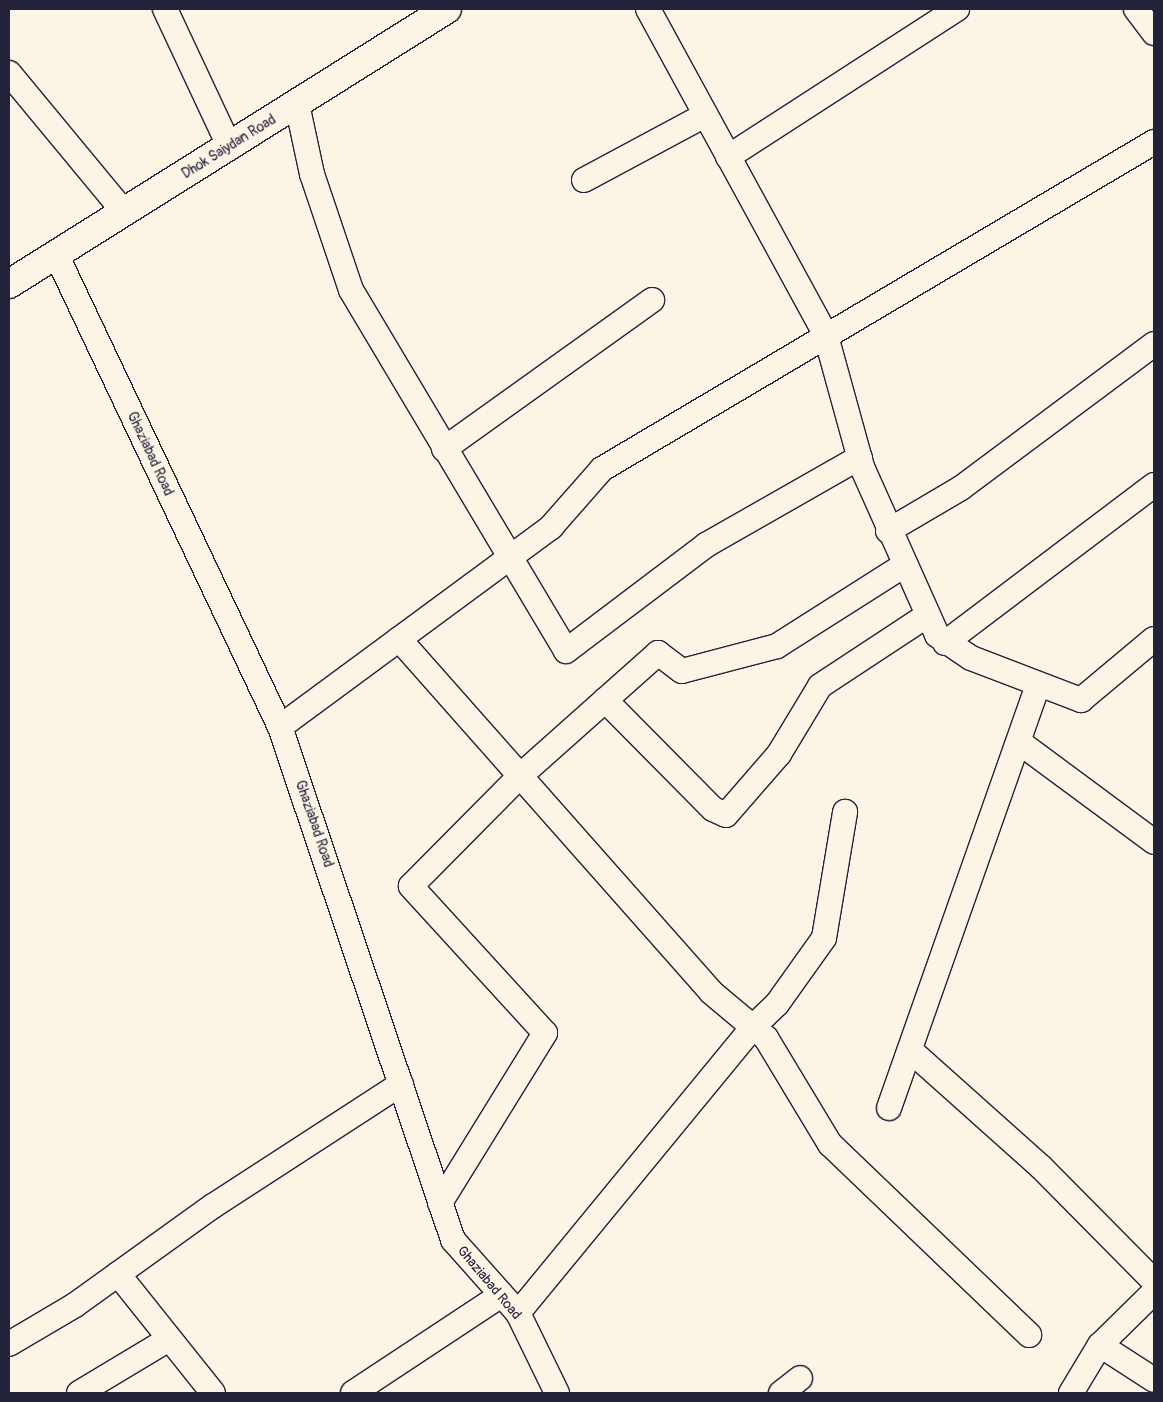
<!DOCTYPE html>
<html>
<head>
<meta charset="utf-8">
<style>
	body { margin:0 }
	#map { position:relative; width:1163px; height:1402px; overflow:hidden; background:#fcf5e5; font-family:Pangolin,sans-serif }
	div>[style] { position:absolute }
	.roads { filter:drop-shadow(1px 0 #22223b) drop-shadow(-1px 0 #22223b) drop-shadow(0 1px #22223b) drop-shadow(0 -1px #22223b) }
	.minor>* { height:24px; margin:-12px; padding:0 12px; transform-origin:12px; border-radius:12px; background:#fcf5e5 }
	.secondary>* { height:28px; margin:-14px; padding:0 14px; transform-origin:14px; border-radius:14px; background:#fcf5e5 }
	span { translate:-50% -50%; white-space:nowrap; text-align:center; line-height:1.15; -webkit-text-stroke:4px #fcf5e5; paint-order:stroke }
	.street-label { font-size:14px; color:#22223b }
	.frame { position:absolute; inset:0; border:10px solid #22223b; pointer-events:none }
</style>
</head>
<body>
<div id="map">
	<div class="roads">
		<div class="minor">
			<i style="left:165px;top:9px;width:153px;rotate:64.9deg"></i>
			<i style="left:648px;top:9px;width:372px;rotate:61.4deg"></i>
			<i style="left:826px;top:336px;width:136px;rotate:74.6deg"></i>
			<i style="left:862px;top:467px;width:184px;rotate:65.9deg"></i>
			<i style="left:937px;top:635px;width:41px;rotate:34.1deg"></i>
			<i style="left:971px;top:658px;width:118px;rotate:20.9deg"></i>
			<i style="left:1081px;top:700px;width:95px;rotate:-39.9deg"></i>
			<i style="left:1136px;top:9px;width:30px;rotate:53deg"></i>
			<i style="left:9px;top:73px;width:180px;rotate:50.4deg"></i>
			<i style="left:297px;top:104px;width:72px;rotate:77.9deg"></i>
			<i style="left:312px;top:174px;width:122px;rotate:71.4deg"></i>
			<i style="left:351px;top:290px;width:420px;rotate:59.2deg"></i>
			<i style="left:566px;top:651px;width:176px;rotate:-37.1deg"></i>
			<i style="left:706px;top:545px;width:177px;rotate:-29.7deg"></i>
			<i style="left:728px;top:157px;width:273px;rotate:-32.9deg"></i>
			<i style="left:584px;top:180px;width:137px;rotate:-28.2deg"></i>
			<i style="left:56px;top:254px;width:523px;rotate:64.66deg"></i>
			<i style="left:280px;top:727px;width:541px;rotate:71.36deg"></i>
			<i style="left:453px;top:1240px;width:98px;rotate:48.3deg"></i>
			<i style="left:518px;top:1313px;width:89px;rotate:64deg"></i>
			<i style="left:444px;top:449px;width:256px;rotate:-35.6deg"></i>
			<i style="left:888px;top:531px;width:85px;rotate:-30.5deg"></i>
			<i style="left:961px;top:488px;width:241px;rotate:-36.7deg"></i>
			<i style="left:399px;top:639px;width:471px;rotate:48.5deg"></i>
			<i style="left:711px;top:992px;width:72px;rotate:39.9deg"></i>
			<i style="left:766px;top:1038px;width:124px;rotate:58.9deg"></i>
			<i style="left:830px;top:1144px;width:276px;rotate:43.8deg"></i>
			<i style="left:945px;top:643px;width:262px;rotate:-37.1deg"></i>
			<i style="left:605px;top:700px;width:153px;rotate:45.3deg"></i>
			<i style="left:713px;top:809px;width:14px;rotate:25deg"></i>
			<i style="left:726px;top:815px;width:81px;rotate:-49deg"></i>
			<i style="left:779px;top:754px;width:79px;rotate:-58.9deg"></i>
			<i style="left:820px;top:686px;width:127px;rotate:-33.4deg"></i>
			<i style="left:280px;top:727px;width:337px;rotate:-36.4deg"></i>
			<i style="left:551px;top:527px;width:77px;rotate:-48.7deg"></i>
			<i style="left:602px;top:469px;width:642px;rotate:-30.64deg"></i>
			<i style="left:1019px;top:742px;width:168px;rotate:36.5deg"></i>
			<i style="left:910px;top:1050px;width:176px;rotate:41.8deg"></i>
			<i style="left:1041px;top:1167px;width:161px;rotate:45.3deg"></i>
			<i style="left:889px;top:1108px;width:449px;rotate:-70.6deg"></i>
			<i style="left:440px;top:1203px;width:200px;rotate:-58.3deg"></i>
			<i style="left:545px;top:1033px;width:199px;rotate:-132.4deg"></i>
			<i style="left:411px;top:886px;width:155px;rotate:-45.3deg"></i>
			<i style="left:520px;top:776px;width:185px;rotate:-41.7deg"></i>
			<i style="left:658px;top:653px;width:30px;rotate:37deg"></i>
			<i style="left:682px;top:671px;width:98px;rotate:-14.7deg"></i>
			<i style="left:777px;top:646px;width:149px;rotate:-32.4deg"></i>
			<i style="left:118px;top:1274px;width:152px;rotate:51.4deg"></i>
			<i style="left:1154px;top:1292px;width:76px;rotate:135.5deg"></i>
			<i style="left:1100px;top:1345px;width:64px;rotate:32.9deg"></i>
			<i style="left:518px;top:1313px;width:372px;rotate:-50.6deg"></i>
			<i style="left:754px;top:1026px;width:32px;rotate:-44deg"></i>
			<i style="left:777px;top:1004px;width:81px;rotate:-54.5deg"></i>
			<i style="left:824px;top:938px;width:128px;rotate:-80.5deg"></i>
			<i style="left:9px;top:1344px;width:77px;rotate:-30.6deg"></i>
			<i style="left:75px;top:1305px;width:170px;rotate:-35.7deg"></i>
			<i style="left:213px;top:1206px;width:224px;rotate:-33deg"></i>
			<i style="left:79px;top:1393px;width:105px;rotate:-31deg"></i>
			<i style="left:353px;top:1393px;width:178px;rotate:-33.5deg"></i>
			<i style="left:781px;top:1393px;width:24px;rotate:-38deg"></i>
			<i style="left:1071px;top:1393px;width:56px;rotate:-58.9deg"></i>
		</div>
		<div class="secondary">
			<i style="left:9px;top:284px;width:517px;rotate:-32.12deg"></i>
		</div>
	</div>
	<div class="street-label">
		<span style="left:229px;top:147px;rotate:-32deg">Dhok Saiydan Road</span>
		<span style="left:150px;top:454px;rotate:65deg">Ghaziabad Road</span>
		<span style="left:314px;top:824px;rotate:71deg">Ghaziabad Road</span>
		<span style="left:489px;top:1283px;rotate:50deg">Ghaziabad Road</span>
	</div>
	<div class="frame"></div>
</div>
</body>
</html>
